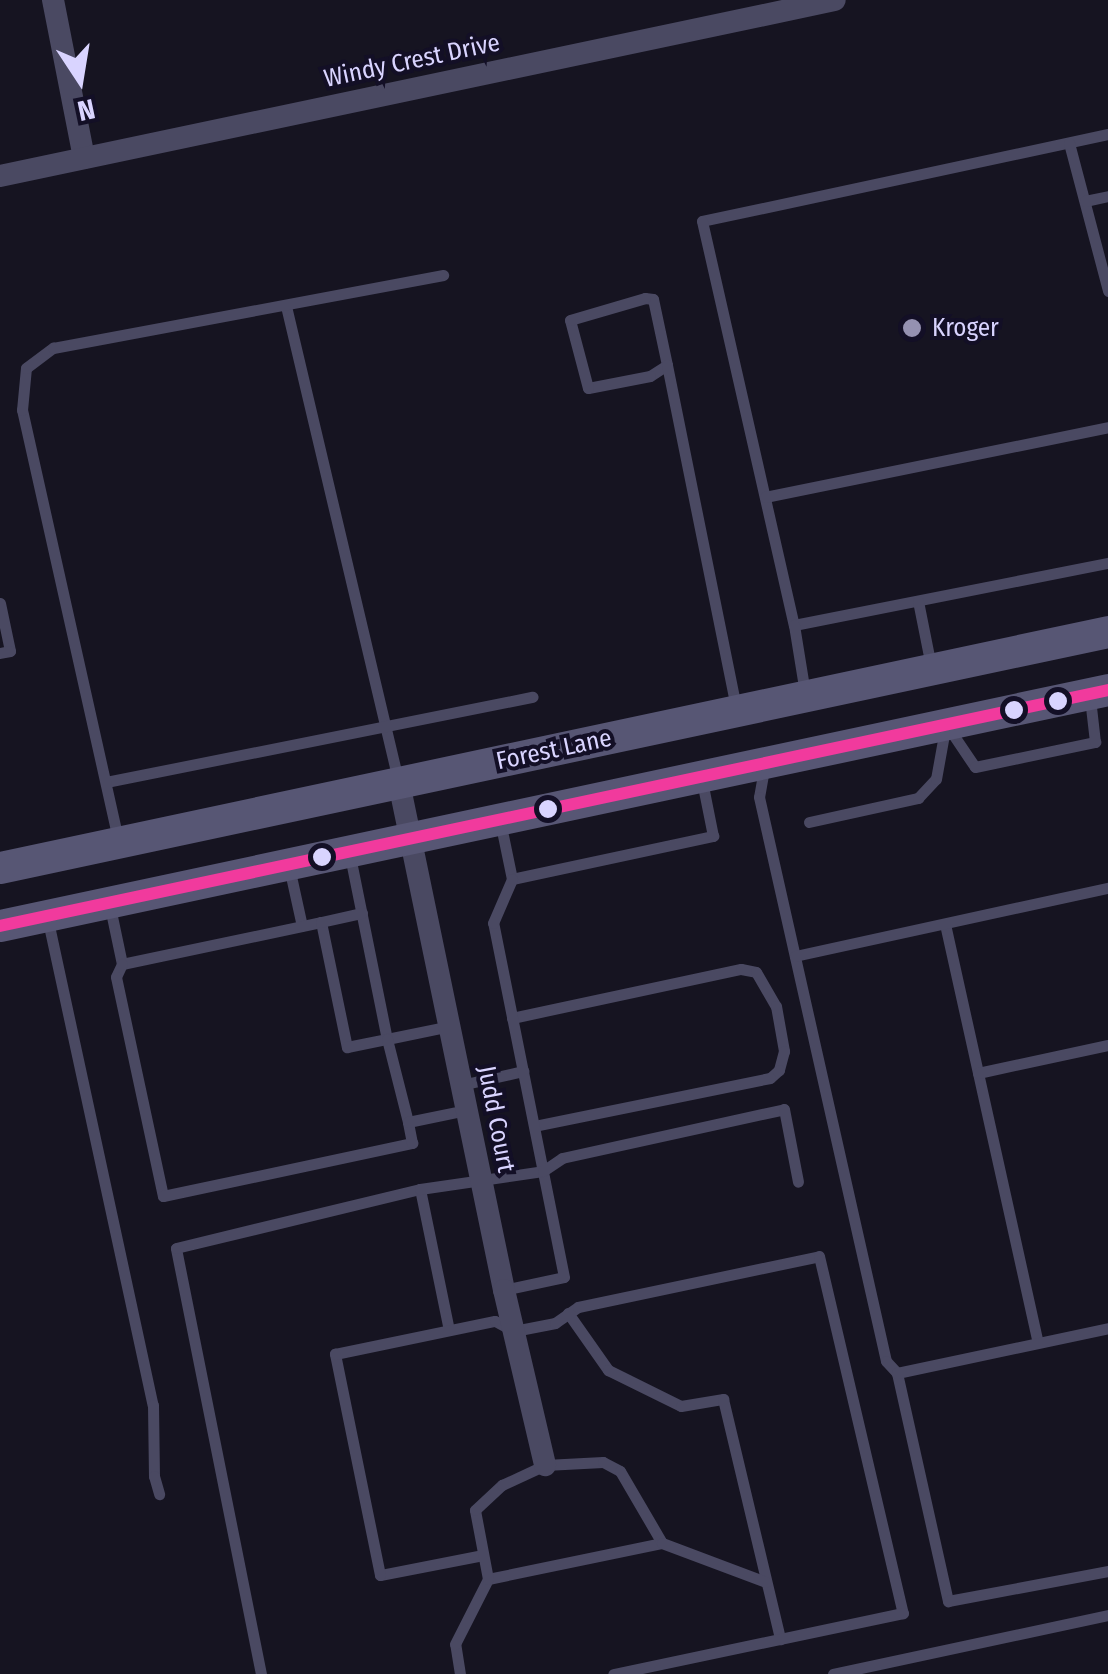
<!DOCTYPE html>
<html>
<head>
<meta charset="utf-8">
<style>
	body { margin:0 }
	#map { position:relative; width:1108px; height:1674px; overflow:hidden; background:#161421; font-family:"Fira Sans Condensed",sans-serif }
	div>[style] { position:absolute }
	.service>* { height:11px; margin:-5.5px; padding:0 5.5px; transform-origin:5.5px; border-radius:5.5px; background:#4a4962 }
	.minor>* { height:22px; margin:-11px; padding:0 11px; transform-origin:11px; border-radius:11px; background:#4a4962 }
	.secondary>* { height:32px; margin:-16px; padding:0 16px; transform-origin:16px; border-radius:16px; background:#575674 }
	.bus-1>* { height:12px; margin:-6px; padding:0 6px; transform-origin:6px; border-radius:6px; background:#f13a9d }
	.dots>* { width:28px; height:28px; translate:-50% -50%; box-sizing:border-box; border:5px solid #130f26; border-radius:50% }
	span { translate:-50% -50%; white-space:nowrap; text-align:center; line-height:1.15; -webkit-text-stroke:8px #130f26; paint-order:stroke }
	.street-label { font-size:25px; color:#d9d4ff }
	.poi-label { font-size:25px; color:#d9d4ff }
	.left { translate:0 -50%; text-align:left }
	.north { position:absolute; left:30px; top:30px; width:100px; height:100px; -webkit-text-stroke:8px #130f26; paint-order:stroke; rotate:168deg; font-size:28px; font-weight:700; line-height:40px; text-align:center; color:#d9d4ff }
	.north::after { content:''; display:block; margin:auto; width:35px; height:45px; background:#d9d4ff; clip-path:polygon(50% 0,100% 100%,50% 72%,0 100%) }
</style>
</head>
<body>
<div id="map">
	<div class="service">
		<i style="left:1108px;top:134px;width:415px;rotate:167.9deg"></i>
		<i style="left:702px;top:221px;width:414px;rotate:77.2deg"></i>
		<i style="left:794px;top:625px;width:320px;rotate:-11.2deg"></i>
		<i style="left:1069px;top:143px;width:153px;rotate:75.2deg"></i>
		<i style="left:1085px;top:201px;width:24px;rotate:-12deg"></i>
		<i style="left:645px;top:298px;width:8px;rotate:7deg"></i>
		<i style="left:653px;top:299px;width:67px;rotate:78deg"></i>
		<i style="left:667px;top:365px;width:20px;rotate:147deg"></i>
		<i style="left:650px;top:376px;width:63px;rotate:169deg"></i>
		<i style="left:588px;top:388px;width:70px;rotate:-104.8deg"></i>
		<i style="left:570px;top:320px;width:78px;rotate:-16.3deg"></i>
		<i style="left:286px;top:306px;width:485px;rotate:76.7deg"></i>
		<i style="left:667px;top:365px;width:350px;rotate:78.6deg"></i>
		<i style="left:765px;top:497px;width:350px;rotate:-11.5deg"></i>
		<i style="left:918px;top:601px;width:66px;rotate:78.7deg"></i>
		<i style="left:0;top:603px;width:49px;rotate:78.2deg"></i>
		<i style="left:10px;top:651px;width:10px;rotate:169deg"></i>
		<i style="left:794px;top:625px;width:69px;rotate:80.8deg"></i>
		<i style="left:948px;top:727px;width:48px;rotate:56deg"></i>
		<i style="left:975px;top:767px;width:123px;rotate:-11.8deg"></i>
		<i style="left:1095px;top:742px;width:44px;rotate:-96.5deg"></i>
		<i style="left:764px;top:769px;width:28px;rotate:100deg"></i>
		<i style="left:759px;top:797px;width:578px;rotate:77.31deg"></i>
		<i style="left:886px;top:1361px;width:16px;rotate:47deg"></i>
		<i style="left:897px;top:1373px;width:234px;rotate:77.4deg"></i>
		<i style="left:948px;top:1601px;width:163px;rotate:-10.6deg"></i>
		<i style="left:106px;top:782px;width:435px;rotate:-11.3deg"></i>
		<i style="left:500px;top:821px;width:59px;rotate:78.3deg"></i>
		<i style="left:512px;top:879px;width:206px;rotate:-12.1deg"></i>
		<i style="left:713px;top:836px;width:56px;rotate:-101.3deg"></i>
		<i style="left:809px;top:822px;width:112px;rotate:-12.4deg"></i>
		<i style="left:918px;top:798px;width:26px;rotate:-47deg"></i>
		<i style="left:936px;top:779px;width:51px;rotate:-79.8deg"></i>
		<i style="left:118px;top:839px;width:440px;rotate:-102.6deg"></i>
		<i style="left:22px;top:410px;width:42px;rotate:-84.6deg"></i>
		<i style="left:26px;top:368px;width:34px;rotate:-37deg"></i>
		<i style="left:53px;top:348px;width:397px;rotate:-10.6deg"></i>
		<i style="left:350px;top:856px;width:187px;rotate:78.6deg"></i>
		<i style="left:387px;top:1039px;width:64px;rotate:-11.7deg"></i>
		<i style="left:289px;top:867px;width:60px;rotate:77.6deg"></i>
		<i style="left:110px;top:907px;width:58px;rotate:78.1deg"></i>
		<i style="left:122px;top:964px;width:203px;rotate:-11.9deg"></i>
		<i style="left:321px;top:922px;width:128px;rotate:78.3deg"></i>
		<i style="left:347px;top:1047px;width:41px;rotate:-11.3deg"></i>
		<i style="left:387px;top:1039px;width:86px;rotate:75.8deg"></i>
		<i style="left:48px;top:921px;width:495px;rotate:77.8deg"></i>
		<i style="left:153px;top:1405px;width:71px;rotate:89.2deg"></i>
		<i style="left:154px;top:1476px;width:19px;rotate:74deg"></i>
		<i style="left:321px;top:922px;width:42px;rotate:-12.4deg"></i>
		<i style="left:945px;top:924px;width:428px;rotate:77.5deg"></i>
		<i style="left:795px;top:956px;width:320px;rotate:-12.3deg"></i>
		<i style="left:122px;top:964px;width:14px;rotate:115deg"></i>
		<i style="left:116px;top:977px;width:224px;rotate:77.9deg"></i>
		<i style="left:163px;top:1196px;width:255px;rotate:-12deg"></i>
		<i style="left:412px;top:1143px;width:21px;rotate:-101deg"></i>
		<i style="left:408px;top:1122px;width:59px;rotate:-11.7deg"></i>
		<i style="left:512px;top:1018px;width:234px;rotate:-12.1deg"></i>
		<i style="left:741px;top:969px;width:15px;rotate:11deg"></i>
		<i style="left:756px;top:972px;width:39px;rotate:60deg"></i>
		<i style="left:776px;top:1006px;width:46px;rotate:79.9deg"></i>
		<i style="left:784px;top:1051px;width:20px;rotate:105deg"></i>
		<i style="left:779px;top:1070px;width:12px;rotate:138deg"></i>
		<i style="left:770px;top:1078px;width:240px;rotate:168.5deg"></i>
		<i style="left:978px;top:1073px;width:133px;rotate:-12.2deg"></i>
		<i style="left:461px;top:1085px;width:64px;rotate:-12.7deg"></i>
		<i style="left:420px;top:1189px;width:144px;rotate:78.4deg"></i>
		<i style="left:504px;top:1290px;width:61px;rotate:-12.2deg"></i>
		<i style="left:564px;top:1277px;width:361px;rotate:-101.3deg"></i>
		<i style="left:493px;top:923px;width:48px;rotate:-66.6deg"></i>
		<i style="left:568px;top:1313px;width:70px;rotate:54.9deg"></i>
		<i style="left:608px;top:1370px;width:81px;rotate:26.3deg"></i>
		<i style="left:681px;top:1406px;width:43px;rotate:-9.5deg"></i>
		<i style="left:723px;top:1399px;width:247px;rotate:76.6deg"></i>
		<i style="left:897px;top:1373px;width:216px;rotate:-12deg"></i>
		<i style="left:483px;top:1555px;width:105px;rotate:169deg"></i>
		<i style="left:380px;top:1575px;width:226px;rotate:-101.5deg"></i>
		<i style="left:335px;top:1354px;width:163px;rotate:-11.7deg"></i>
		<i style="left:495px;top:1321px;width:21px;rotate:28deg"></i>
		<i style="left:514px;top:1331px;width:42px;rotate:-11deg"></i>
		<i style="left:555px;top:1323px;width:28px;rotate:-35deg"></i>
		<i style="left:578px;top:1307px;width:246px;rotate:-11.9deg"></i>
		<i style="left:819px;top:1256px;width:367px;rotate:76.8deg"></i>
		<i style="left:903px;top:1613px;width:296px;rotate:168.1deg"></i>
		<i style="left:488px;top:1579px;width:178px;rotate:-11.7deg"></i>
		<i style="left:261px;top:1674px;width:434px;rotate:-101.3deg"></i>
		<i style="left:176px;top:1248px;width:251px;rotate:-13.6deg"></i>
		<i style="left:420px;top:1189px;width:124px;rotate:-8.3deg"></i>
		<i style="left:543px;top:1171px;width:23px;rotate:-34deg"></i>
		<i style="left:562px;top:1158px;width:227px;rotate:-12.4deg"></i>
		<i style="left:784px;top:1109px;width:74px;rotate:79.1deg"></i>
		<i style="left:460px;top:1674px;width:30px;rotate:-99deg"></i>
		<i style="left:455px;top:1644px;width:73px;rotate:-63.1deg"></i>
		<i style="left:488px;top:1579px;width:70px;rotate:-100.7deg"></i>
		<i style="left:475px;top:1510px;width:37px;rotate:-43deg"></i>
		<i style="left:502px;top:1485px;width:47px;rotate:-24.9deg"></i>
		<i style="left:545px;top:1465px;width:58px;rotate:-3deg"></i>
		<i style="left:603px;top:1462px;width:19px;rotate:28deg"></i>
		<i style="left:620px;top:1471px;width:83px;rotate:59.7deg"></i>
		<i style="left:662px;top:1543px;width:111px;rotate:20.6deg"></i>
		<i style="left:833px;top:1674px;width:281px;rotate:-12.1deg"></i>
	</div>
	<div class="minor">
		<i style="left:53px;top:0;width:161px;rotate:78.9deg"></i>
		<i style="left:0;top:176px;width:853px;rotate:-11.9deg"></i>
		<i style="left:399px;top:783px;width:518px;rotate:78.3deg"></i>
		<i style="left:504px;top:1290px;width:180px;rotate:76.8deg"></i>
	</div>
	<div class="secondary">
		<i style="left:0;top:868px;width:1133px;rotate:-12.02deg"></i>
		<i style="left:0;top:926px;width:1133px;rotate:-12.02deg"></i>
	</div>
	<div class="bus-1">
		<i style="left:0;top:926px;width:1133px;rotate:-12.02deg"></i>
	</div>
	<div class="dots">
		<i style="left:912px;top:328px;background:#9591b1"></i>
		<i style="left:1058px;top:701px;background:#d9d4ff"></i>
		<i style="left:1014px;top:710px;background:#d9d4ff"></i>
		<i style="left:548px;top:809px;background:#d9d4ff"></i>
		<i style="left:322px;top:857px;background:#d9d4ff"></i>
	</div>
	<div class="street-label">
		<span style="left:412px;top:61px;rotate:-12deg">Windy Crest Drive</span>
		<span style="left:554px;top:750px;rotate:-12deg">Forest Lane</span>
		<span style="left:496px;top:1119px;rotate:79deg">Judd Court</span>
	</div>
	<div class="poi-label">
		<span class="left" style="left:932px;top:328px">Kroger</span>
	</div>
	<div class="north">N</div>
</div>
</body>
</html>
